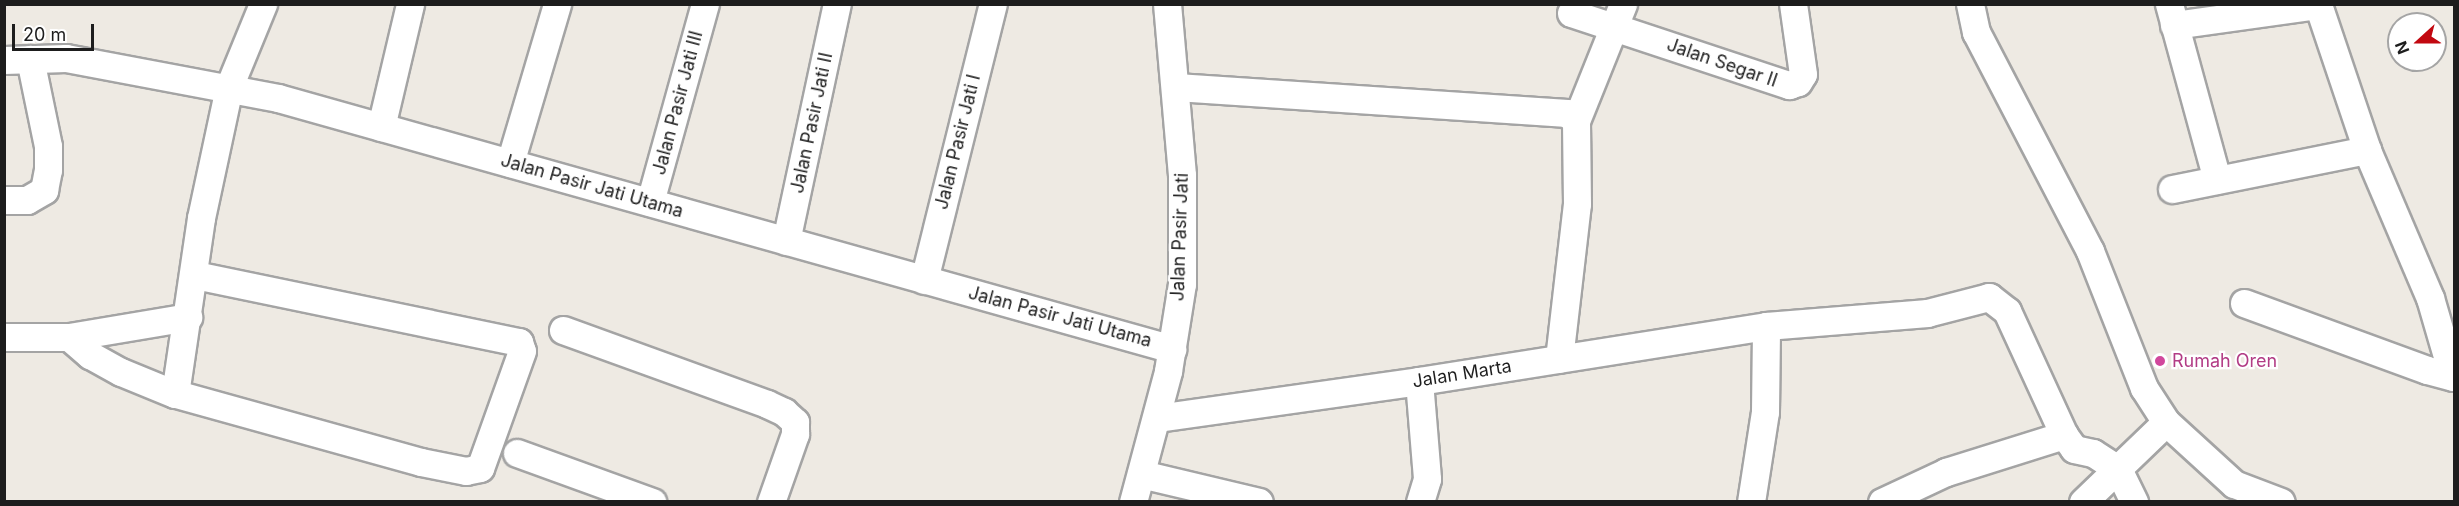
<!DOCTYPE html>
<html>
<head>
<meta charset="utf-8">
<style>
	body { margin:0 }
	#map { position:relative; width:2459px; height:506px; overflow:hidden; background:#eeeae3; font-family:Inter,sans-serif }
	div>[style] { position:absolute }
	.roads { filter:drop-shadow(2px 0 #a4a4a4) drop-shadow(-2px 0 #a4a4a4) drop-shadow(0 2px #a4a4a4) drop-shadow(0 -2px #a4a4a4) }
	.minor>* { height:27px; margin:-13.5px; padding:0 13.5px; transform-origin:13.5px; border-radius:13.5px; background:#fff }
	.dots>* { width:16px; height:16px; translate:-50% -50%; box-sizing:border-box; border:3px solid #fff; border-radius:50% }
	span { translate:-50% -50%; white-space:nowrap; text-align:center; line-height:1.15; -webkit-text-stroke:4.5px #fff; paint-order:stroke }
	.street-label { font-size:18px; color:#1d1d1d }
	.hotel-label { font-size:18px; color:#b23c85 }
	.left { translate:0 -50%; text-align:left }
	.frame { position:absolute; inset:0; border:6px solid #1d1d1d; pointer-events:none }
	.north { position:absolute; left:2387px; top:12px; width:60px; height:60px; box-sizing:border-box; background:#fff; border:2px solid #a5a5a5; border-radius:50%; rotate:249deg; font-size:16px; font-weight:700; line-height:24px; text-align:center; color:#1d1d1d }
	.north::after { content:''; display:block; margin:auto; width:21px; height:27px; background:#c20810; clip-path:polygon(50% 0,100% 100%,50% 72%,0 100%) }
	.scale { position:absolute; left:12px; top:24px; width:82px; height:27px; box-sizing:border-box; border:3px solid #1d1d1d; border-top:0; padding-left:8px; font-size:18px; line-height:21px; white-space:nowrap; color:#1d1d1d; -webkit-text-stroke:4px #fff; paint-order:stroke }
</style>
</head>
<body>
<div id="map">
	<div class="roads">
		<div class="minor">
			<i style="left:1970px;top:4px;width:29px;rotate:78deg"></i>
			<i style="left:1976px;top:32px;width:247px;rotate:62.5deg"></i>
			<i style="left:2090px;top:251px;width:147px;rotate:68.5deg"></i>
			<i style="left:2144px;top:388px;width:40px;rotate:57.1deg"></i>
			<i style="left:2166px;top:422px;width:92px;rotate:42.4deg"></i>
			<i style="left:2234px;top:484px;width:50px;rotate:21deg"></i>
			<i style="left:2169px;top:4px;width:182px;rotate:74.7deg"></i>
			<i style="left:1571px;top:13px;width:230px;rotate:18.3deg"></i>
			<i style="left:1789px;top:85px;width:9px;rotate:-18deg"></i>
			<i style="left:1798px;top:82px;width:9px;rotate:-58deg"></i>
			<i style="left:1803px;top:74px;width:71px;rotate:-98.1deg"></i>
			<i style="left:2174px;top:25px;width:145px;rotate:-7.9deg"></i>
			<i style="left:4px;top:60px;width:62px;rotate:-1.8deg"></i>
			<i style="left:66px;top:58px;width:216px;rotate:10.7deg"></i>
			<i style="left:278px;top:98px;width:929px;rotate:15.68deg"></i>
			<i style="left:1176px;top:87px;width:392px;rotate:3.8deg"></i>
			<i style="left:1567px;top:113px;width:12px;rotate:42deg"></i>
			<i style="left:381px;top:127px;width:126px;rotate:-76.7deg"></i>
			<i style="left:510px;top:163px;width:166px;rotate:-73.5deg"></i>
			<i style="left:2172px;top:189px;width:199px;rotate:-11.3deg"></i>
			<i style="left:4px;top:200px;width:23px"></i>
			<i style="left:27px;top:200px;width:20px;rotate:-30deg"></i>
			<i style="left:44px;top:190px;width:20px;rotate:-79deg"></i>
			<i style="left:48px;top:170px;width:24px;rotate:-90deg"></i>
			<i style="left:48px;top:146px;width:89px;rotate:-101.7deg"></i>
			<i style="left:650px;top:202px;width:205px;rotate:-74.5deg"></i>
			<i style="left:786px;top:241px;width:242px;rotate:-77.9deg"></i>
			<i style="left:195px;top:275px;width:331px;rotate:11.7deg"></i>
			<i style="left:519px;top:342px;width:9px;rotate:72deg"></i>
			<i style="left:522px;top:351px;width:124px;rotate:109.7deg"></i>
			<i style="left:480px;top:468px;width:14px;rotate:168deg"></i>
			<i style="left:466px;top:471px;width:46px;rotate:-168.7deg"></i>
			<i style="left:421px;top:462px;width:255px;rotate:-164.5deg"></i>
			<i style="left:175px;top:394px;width:178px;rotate:-81.6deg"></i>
			<i style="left:201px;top:218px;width:134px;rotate:-77.9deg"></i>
			<i style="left:229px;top:87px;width:90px;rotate:-67.7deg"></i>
			<i style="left:924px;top:280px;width:284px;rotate:-76deg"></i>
			<i style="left:2244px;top:303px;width:195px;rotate:20.1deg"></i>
			<i style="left:2427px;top:370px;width:27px;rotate:15deg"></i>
			<i style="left:2453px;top:377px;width:82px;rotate:-106.2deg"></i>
			<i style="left:2430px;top:298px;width:161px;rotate:-113.1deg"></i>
			<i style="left:2367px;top:150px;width:154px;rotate:-108.6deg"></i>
			<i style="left:563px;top:330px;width:217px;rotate:19.9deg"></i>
			<i style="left:767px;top:404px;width:19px;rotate:25deg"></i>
			<i style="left:784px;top:412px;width:15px;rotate:42deg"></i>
			<i style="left:795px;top:422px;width:12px;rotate:90deg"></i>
			<i style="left:795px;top:434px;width:72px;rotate:109.4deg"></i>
			<i style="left:4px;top:337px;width:65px"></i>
			<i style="left:69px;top:337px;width:121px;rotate:-9.5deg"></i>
			<i style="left:69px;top:337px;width:28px;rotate:41deg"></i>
			<i style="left:90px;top:355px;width:35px;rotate:29deg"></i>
			<i style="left:121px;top:372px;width:58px;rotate:22.2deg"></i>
			<i style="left:1559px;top:359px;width:156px;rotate:-83.4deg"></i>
			<i style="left:1577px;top:204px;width:83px;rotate:-90.7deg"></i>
			<i style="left:1576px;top:121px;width:126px;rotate:-68.1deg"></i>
			<i style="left:1419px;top:381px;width:98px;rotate:85.3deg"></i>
			<i style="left:1427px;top:479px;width:24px;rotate:107deg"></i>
			<i style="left:1157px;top:418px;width:265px;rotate:-8deg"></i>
			<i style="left:1419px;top:381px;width:351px;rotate:-9deg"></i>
			<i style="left:1766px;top:326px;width:162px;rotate:-4.6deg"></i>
			<i style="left:1927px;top:313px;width:64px;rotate:-14.5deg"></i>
			<i style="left:1989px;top:297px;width:23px;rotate:38deg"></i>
			<i style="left:2007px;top:311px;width:136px;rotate:65.3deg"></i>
			<i style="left:2064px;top:435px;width:17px;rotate:54deg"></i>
			<i style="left:2074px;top:449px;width:19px;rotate:12deg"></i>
			<i style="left:2093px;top:453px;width:30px;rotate:33deg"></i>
			<i style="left:2118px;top:469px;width:37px;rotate:64deg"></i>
			<i style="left:517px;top:453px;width:144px;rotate:19.9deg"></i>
			<i style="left:1141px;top:474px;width:121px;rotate:13.3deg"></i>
			<i style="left:1133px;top:502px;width:136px;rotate:-75deg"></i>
			<i style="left:1168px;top:371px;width:88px;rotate:-80.9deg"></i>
			<i style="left:1182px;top:284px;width:109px;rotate:-90deg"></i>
			<i style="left:1182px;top:175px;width:172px;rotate:-95deg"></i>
			<i style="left:1751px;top:502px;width:91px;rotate:-81.2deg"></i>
			<i style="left:1765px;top:412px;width:86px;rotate:-89.3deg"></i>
			<i style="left:1882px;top:502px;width:71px;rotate:-25.1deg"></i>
			<i style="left:1946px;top:472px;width:124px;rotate:-17.4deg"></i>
			<i style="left:2083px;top:502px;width:115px;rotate:-43.9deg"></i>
		</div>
	</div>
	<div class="dots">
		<i style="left:2160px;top:361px;background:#d1479c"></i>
	</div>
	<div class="street-label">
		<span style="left:1722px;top:63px;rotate:19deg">Jalan Segar II</span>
		<span style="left:678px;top:103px;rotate:-75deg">Jalan Pasir Jati III</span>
		<span style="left:812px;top:123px;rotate:-78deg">Jalan Pasir Jati II</span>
		<span style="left:958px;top:142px;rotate:-76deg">Jalan Pasir Jati I</span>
		<span style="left:592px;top:186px;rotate:16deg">Jalan Pasir Jati Utama</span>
		<span style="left:1180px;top:237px;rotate:-88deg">Jalan Pasir Jati</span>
		<span style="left:1060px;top:317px;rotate:15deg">Jalan Pasir Jati Utama</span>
		<span style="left:1462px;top:374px;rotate:-9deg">Jalan Marta</span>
	</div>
	<div class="hotel-label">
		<span class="left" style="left:2172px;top:361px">Rumah Oren</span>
	</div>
	<div class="frame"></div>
	<div class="north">N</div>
	<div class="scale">20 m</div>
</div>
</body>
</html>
